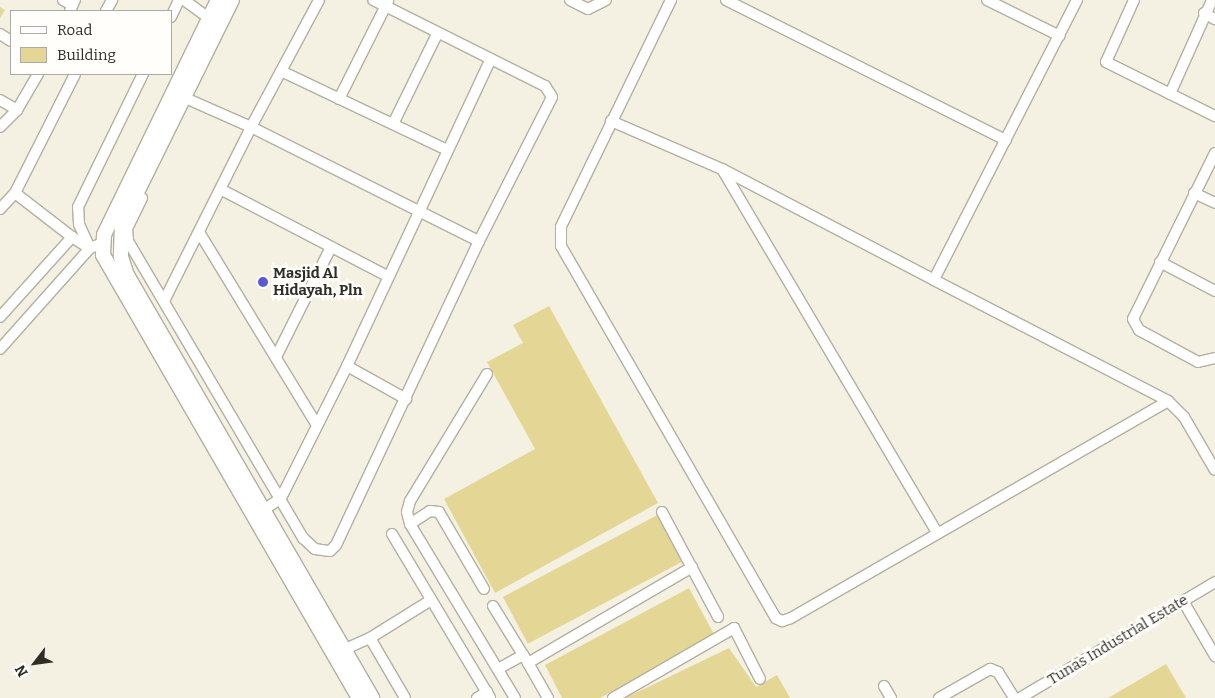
<!DOCTYPE html>
<html>
<head>
<meta charset="utf-8">
<style>
	body { margin:0 }
	#map { position:relative; width:1215px; height:698px; overflow:hidden; background:#f4f1e2; font-family:Bitter,serif }
	div>[style] { position:absolute }
	.building>* { inset:0; background:#e4d796; transform-origin:0 0 }
	.roads { filter:drop-shadow(1px 0 #b3b0a1) drop-shadow(-1px 0 #b3b0a1) drop-shadow(0 1px #b3b0a1) drop-shadow(0 -1px #b3b0a1) }
	.minor>* { height:10px; margin:-5px; padding:0 5px; transform-origin:5px; border-radius:5px; background:#fff }
	.major>* { height:14px; margin:-7px; padding:0 7px; transform-origin:7px; border-radius:7px; background:#fff }
	.dots>* { width:14px; height:14px; translate:-50% -50%; box-sizing:border-box; border:2px solid #fffefb; border-radius:50% }
	span { translate:-50% -50%; white-space:nowrap; text-align:center; line-height:1.15; -webkit-text-stroke:5px #fffefb; paint-order:stroke }
	.poi-label { font-size:15px; color:#2e2d27; font-weight:700 }
	.left { translate:0 -50%; text-align:left }
	.street-label { font-size:15px; color:#2e2d27 }
	.legend { position:absolute; left:10px; top:10px; width:162px; height:65px; box-sizing:border-box; background:#fffefb; border:1px solid #abaaa6; margin:0; padding:6px 9px; list-style:none; font-size:15px; color:#2e2d27 }
	.legend li { display:flex; align-items:center; gap:10px; height:25px }
	.legend b { width:25px; border:1px solid #abaaa6 }
	.north { position:absolute; left:10px; top:638px; width:50px; height:50px; -webkit-text-stroke:4px #fffefb; paint-order:stroke; rotate:240deg; font-size:14px; font-weight:700; line-height:20px; text-align:center; color:#2e2d27 }
	.north::after { content:''; display:block; margin:auto; width:18px; height:22px; background:#2e2d27; clip-path:polygon(50% 0,100% 100%,50% 72%,0 100%) }
</style>
</head>
<body>
<div id="map">
	<div class="building">
		<i style="clip-path:polygon(0 7px,5px 10px,0 18px)"></i>
		<i style="clip-path:polygon(549px 306px,658px 503px,495px 593px,444px 499px,535px 449px,487px 362px,523px 343px,513px 325px)"></i>
		<i style="left:661px;top:513px;width:53px;height:179px;rotate:62deg"></i>
		<i style="clip-path:polygon(689px 588px,715px 636px,600px 698px,562px 698px,545px 665px)"></i>
		<i style="clip-path:polygon(729px 648px,756px 687px,777px 675px,790px 698px,625px 698px)"></i>
		<i style="clip-path:polygon(1166px 664px,1186px 698px,1108px 698px)"></i>
	</div>
	<div class="roads">
		<div class="minor">
			<i style="left:63px;top:0;width:10px;rotate:29deg"></i>
			<i style="left:184px;top:0;width:31px;rotate:36deg"></i>
			<i style="left:570px;top:0;width:20px;rotate:27deg"></i>
			<i style="left:588px;top:9px;width:20px;rotate:-27deg"></i>
			<i style="left:671px;top:0;width:252px;rotate:115.9deg"></i>
			<i style="left:561px;top:227px;width:19px;rotate:90deg"></i>
			<i style="left:561px;top:246px;width:430px;rotate:60deg"></i>
			<i style="left:776px;top:618px;width:7px;rotate:27deg"></i>
			<i style="left:782px;top:621px;width:9px;rotate:-18deg"></i>
			<i style="left:791px;top:618px;width:435px;rotate:-29.9deg"></i>
			<i style="left:726px;top:0;width:313px;rotate:26.6deg"></i>
			<i style="left:987px;top:0;width:81px;rotate:26.3deg"></i>
			<i style="left:1077px;top:0;width:314px;rotate:117.1deg"></i>
			<i style="left:934px;top:280px;width:263px;rotate:27.3deg"></i>
			<i style="left:1168px;top:401px;width:23px;rotate:45deg"></i>
			<i style="left:1184px;top:417px;width:61px;rotate:59.7deg"></i>
			<i style="left:1134px;top:0;width:68px;rotate:114.3deg"></i>
			<i style="left:1106px;top:62px;width:122px;rotate:26.4deg"></i>
			<i style="left:70px;top:11px;width:12px;rotate:-66deg"></i>
			<i style="left:106px;top:11px;width:13px;rotate:-61deg"></i>
			<i style="left:1204px;top:13px;width:13px;rotate:29deg"></i>
			<i style="left:171px;top:17px;width:19px;rotate:-65deg"></i>
			<i style="left:0;top:34px;width:13px;rotate:32deg"></i>
			<i style="left:281px;top:71px;width:184px;rotate:25.4deg"></i>
			<i style="left:1170px;top:94px;width:103px;rotate:-65.9deg"></i>
			<i style="left:183px;top:97px;width:74px;rotate:23.8deg"></i>
			<i style="left:251px;top:127px;width:255px;rotate:26.6deg"></i>
			<i style="left:339px;top:99px;width:110px;rotate:-63.4deg"></i>
			<i style="left:0;top:100px;width:20px;rotate:30deg"></i>
			<i style="left:611px;top:121px;width:121px;rotate:23.4deg"></i>
			<i style="left:722px;top:169px;width:239px;rotate:27.6deg"></i>
			<i style="left:393px;top:124px;width:100px;rotate:-63.9deg"></i>
			<i style="left:0;top:127px;width:24px;rotate:-45deg"></i>
			<i style="left:17px;top:110px;width:42px;rotate:-59.7deg"></i>
			<i style="left:1215px;top:153px;width:185px;rotate:116.3deg"></i>
			<i style="left:1133px;top:319px;width:13px;rotate:61deg"></i>
			<i style="left:1139px;top:330px;width:67px;rotate:28.5deg"></i>
			<i style="left:1198px;top:362px;width:17px;rotate:-13deg"></i>
			<i style="left:722px;top:169px;width:422px;rotate:59.4deg"></i>
			<i style="left:222px;top:190px;width:186px;rotate:27.5deg"></i>
			<i style="left:15px;top:193px;width:133px;rotate:-63.2deg"></i>
			<i style="left:1194px;top:193px;width:23px;rotate:25deg"></i>
			<i style="left:142px;top:198px;width:34px;rotate:116deg"></i>
			<i style="left:127px;top:229px;width:12px;rotate:85deg"></i>
			<i style="left:128px;top:241px;width:345px;rotate:59.5deg"></i>
			<i style="left:303px;top:538px;width:16px;rotate:43deg"></i>
			<i style="left:315px;top:549px;width:15px;rotate:8deg"></i>
			<i style="left:330px;top:551px;width:8px;rotate:-45deg"></i>
			<i style="left:336px;top:545px;width:336px;rotate:-64.8deg"></i>
			<i style="left:479px;top:241px;width:161px;rotate:-63.1deg"></i>
			<i style="left:552px;top:97px;width:13px;rotate:-122deg"></i>
			<i style="left:545px;top:86px;width:192px;rotate:-153.4deg"></i>
			<i style="left:0;top:209px;width:22px;rotate:-47deg"></i>
			<i style="left:15px;top:193px;width:72px;rotate:37.7deg"></i>
			<i style="left:199px;top:232px;width:226px;rotate:58.6deg"></i>
			<i style="left:90px;top:248px;width:26px;rotate:-115deg"></i>
			<i style="left:79px;top:224px;width:17px;rotate:-93deg"></i>
			<i style="left:78px;top:207px;width:148px;rotate:-64deg"></i>
			<i style="left:1160px;top:262px;width:62px;rotate:27.8deg"></i>
			<i style="left:164px;top:301px;width:195px;rotate:-63.4deg"></i>
			<i style="left:251px;top:127px;width:144px;rotate:-61.8deg"></i>
			<i style="left:0;top:317px;width:108px;rotate:-48deg"></i>
			<i style="left:72px;top:237px;width:20px;rotate:33deg"></i>
			<i style="left:0;top:349px;width:135px;rotate:-48.3deg"></i>
			<i style="left:90px;top:248px;width:14px;rotate:-21deg"></i>
			<i style="left:276px;top:357px;width:123px;rotate:-63.4deg"></i>
			<i style="left:347px;top:366px;width:68px;rotate:29.2deg"></i>
			<i style="left:487px;top:374px;width:149px;rotate:121.2deg"></i>
			<i style="left:410px;top:501px;width:11px;rotate:105deg"></i>
			<i style="left:407px;top:512px;width:12px;rotate:76deg"></i>
			<i style="left:410px;top:524px;width:203px;rotate:58.9deg"></i>
			<i style="left:262px;top:511px;width:23px;rotate:-34deg"></i>
			<i style="left:281px;top:498px;width:148px;rotate:-63.4deg"></i>
			<i style="left:347px;top:366px;width:339px;rotate:-64.9deg"></i>
			<i style="left:662px;top:512px;width:119px;rotate:61.9deg"></i>
			<i style="left:410px;top:524px;width:24px;rotate:-33deg"></i>
			<i style="left:430px;top:511px;width:9px;rotate:6deg"></i>
			<i style="left:439px;top:512px;width:89px;rotate:59.7deg"></i>
			<i style="left:392px;top:534px;width:191px;rotate:59.1deg"></i>
			<i style="left:1183px;top:601px;width:64px;rotate:59.8deg"></i>
			<i style="left:493px;top:606px;width:67px;rotate:58.4deg"></i>
			<i style="left:370px;top:638px;width:69px;rotate:59.7deg"></i>
			<i style="left:343px;top:650px;width:30px;rotate:-24deg"></i>
			<i style="left:370px;top:638px;width:72px;rotate:-31.9deg"></i>
			<i style="left:498px;top:669px;width:29px;rotate:-29deg"></i>
			<i style="left:884px;top:686px;width:14px;rotate:60deg"></i>
			<i style="left:477px;top:698px;width:12px;rotate:-31deg"></i>
			<i style="left:548px;top:698px;width:40px;rotate:-119.7deg"></i>
			<i style="left:528px;top:663px;width:190px;rotate:-30.3deg"></i>
			<i style="left:613px;top:698px;width:140px;rotate:-30deg"></i>
			<i style="left:734px;top:628px;width:57px;rotate:63deg"></i>
			<i style="left:939px;top:698px;width:59px;rotate:-29.6deg"></i>
			<i style="left:990px;top:669px;width:9px;rotate:21deg"></i>
			<i style="left:998px;top:672px;width:31px;rotate:58deg"></i>
			<i style="left:1020px;top:698px;width:227px;rotate:-30.7deg"></i>
		</div>
		<div class="major">
			<i style="left:218px;top:0;width:261px;rotate:115.9deg"></i>
			<i style="left:104px;top:235px;width:20px;rotate:93deg"></i>
			<i style="left:103px;top:255px;width:512px;rotate:59.98deg"></i>
			<i style="left:232px;top:0;width:249px;rotate:116.3deg"></i>
			<i style="left:122px;top:223px;width:34px;rotate:92deg"></i>
			<i style="left:121px;top:257px;width:19px;rotate:72deg"></i>
			<i style="left:127px;top:275px;width:489px;rotate:59.9deg"></i>
		</div>
	</div>
	<div class="dots">
		<i style="left:263px;top:282px;background:#5a59d1"></i>
	</div>
	<div class="poi-label">
		<span class="left" style="left:273px;top:282px">Masjid Al<br>Hidayah, Pln</span>
	</div>
	<div class="street-label">
		<span style="left:1118px;top:640px;rotate:-31deg">Tunas Industrial Estate</span>
	</div>
	<ul class="legend">
	<li><b style="height:6px;background:#fff"></b>Road</li>
	<li><b style="height:14px;background:#e4d796"></b>Building</li>
	</ul>
	<div class="north">N</div>
</div>
</body>
</html>
